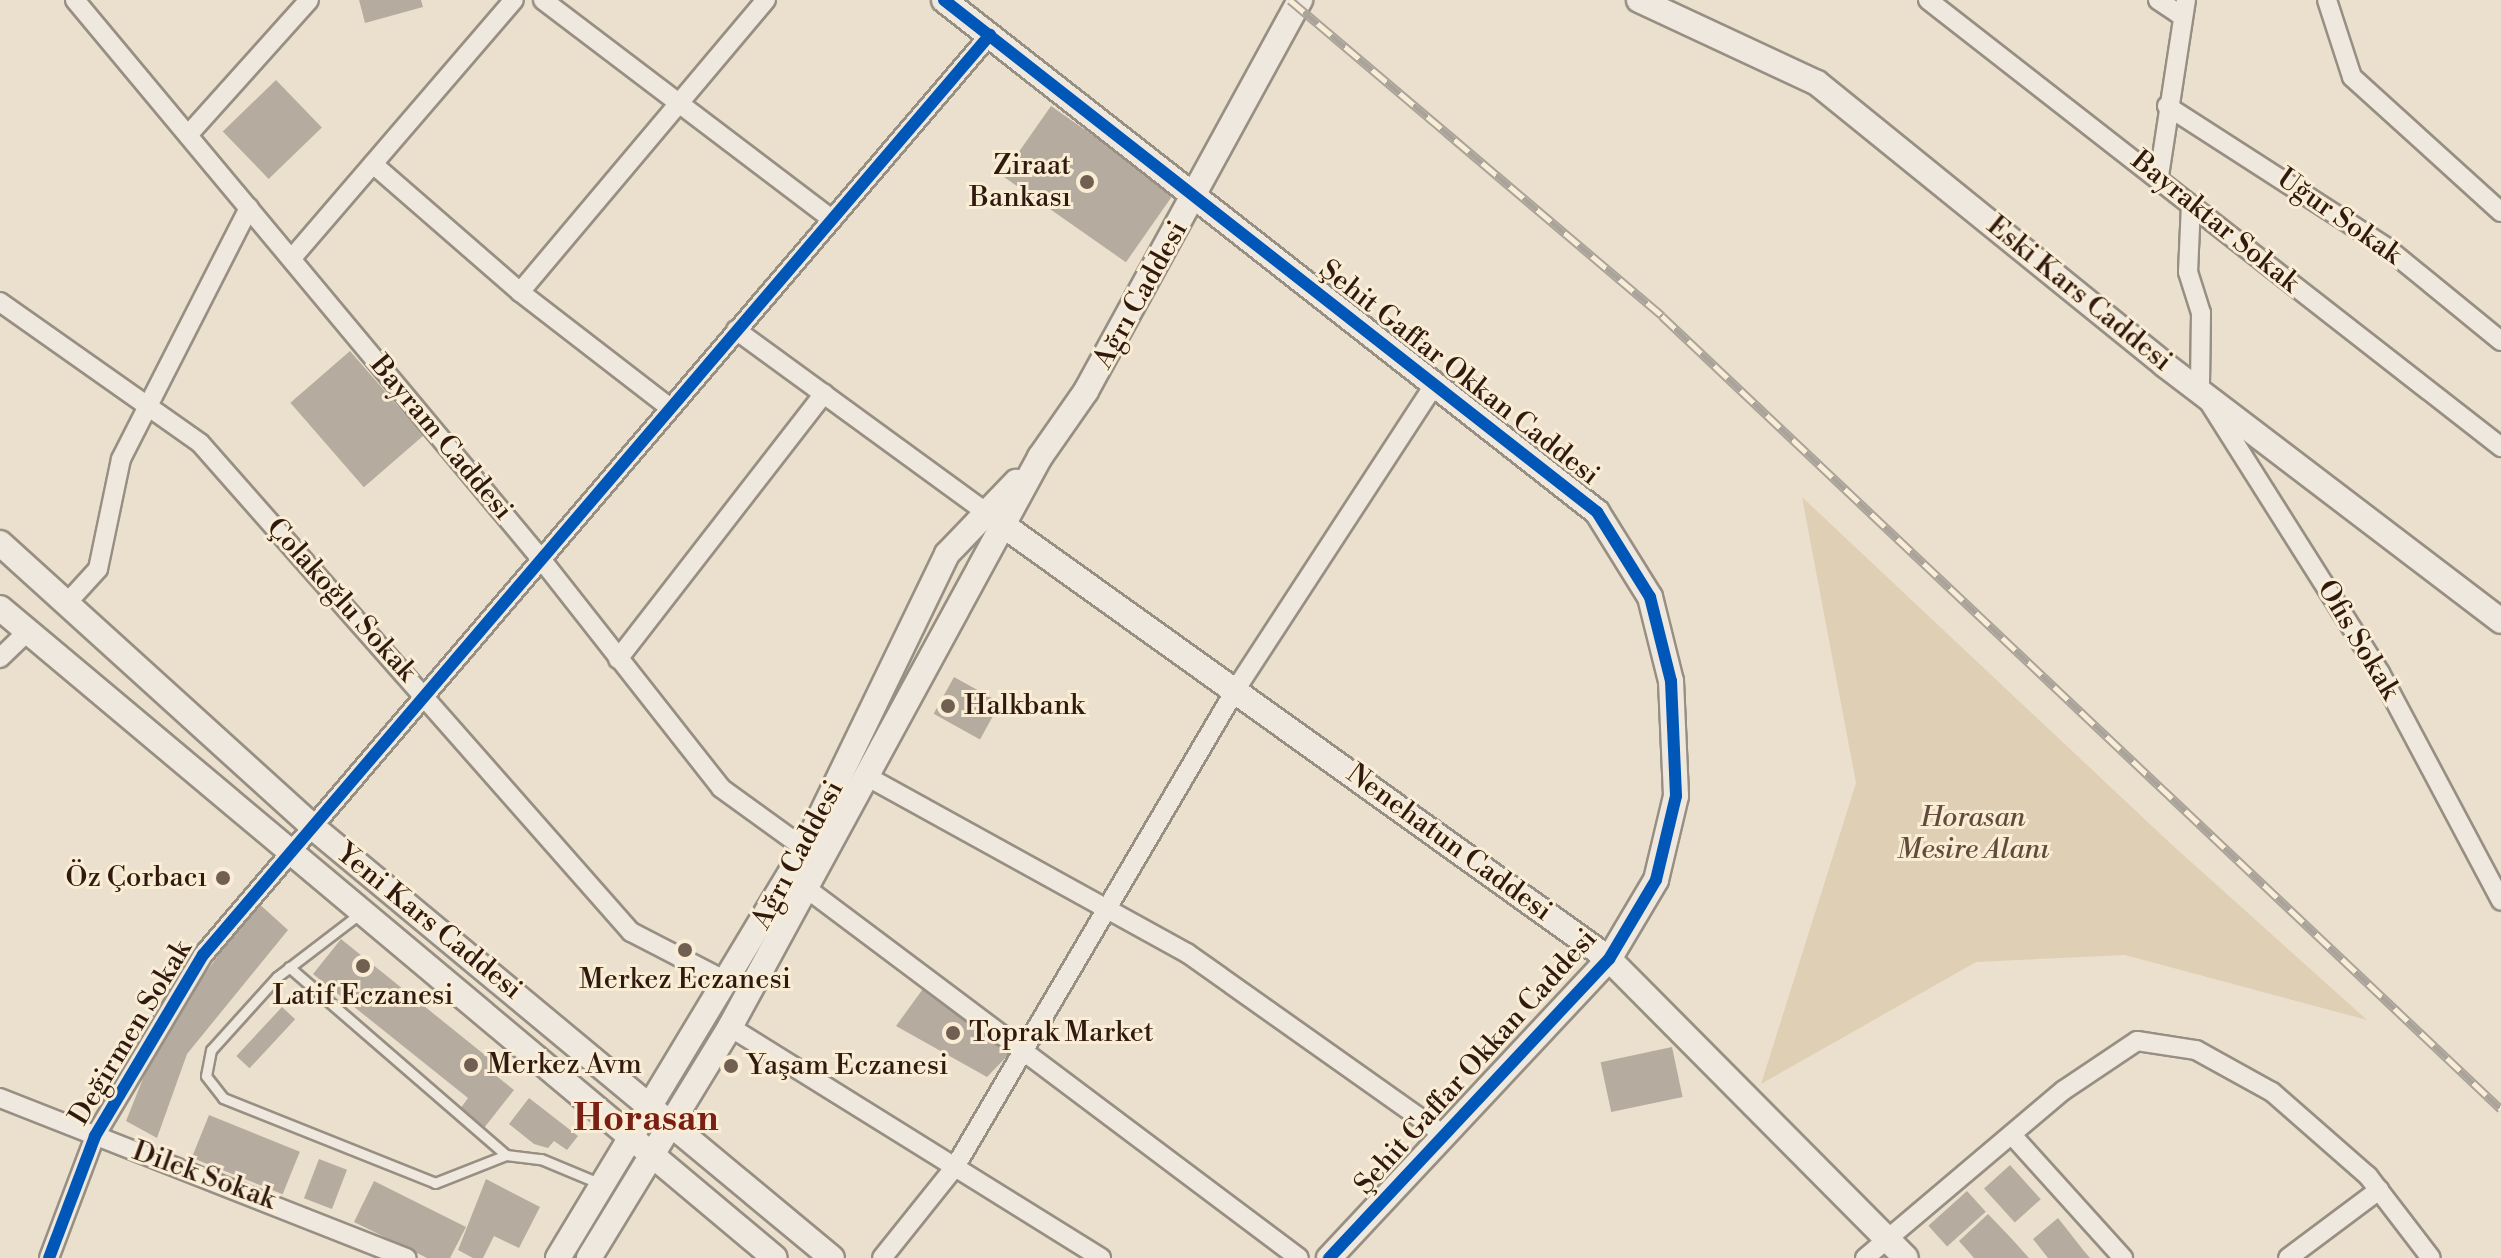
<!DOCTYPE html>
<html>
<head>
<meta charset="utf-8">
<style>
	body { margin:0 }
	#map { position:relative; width:2501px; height:1258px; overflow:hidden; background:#ebe0cd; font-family:"Libre Bodoni",serif }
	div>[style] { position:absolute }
	.green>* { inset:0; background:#dfcfb5 }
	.building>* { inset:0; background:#b5ac9f; transform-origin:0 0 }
	.roads { filter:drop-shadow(2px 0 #988f83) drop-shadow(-2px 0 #988f83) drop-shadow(0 2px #988f83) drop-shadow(0 -2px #988f83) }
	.lane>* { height:9px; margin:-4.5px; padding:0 4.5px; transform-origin:4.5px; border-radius:4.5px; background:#eee8df }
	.street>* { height:18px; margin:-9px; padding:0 9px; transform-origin:9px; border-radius:9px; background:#eee8df }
	.secondary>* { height:24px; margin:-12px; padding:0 12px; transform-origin:12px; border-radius:12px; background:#eee8df }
	.rail>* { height:9px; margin-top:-4.5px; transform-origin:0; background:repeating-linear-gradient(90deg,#faedd6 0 18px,#aaa39a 0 36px); box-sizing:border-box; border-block:2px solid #aaa39a }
	.cycleway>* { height:12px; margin:-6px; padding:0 6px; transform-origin:6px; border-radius:6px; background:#0057b8 }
	.dots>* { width:22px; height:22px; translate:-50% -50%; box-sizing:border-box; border:4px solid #faedd6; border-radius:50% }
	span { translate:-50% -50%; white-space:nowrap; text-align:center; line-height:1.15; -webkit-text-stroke:6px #faedd6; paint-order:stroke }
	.poi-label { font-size:28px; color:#30190e }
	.right { translate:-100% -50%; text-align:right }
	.left { translate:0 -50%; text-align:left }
	.street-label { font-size:28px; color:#30190e }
	.park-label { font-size:28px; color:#624b3a; font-style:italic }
	.district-label { font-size:36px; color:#7a1f14; font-weight:700 }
</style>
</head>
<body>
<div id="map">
	<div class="green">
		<i style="clip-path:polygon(1802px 497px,2170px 843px,2367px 1020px,2125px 955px,1976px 962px,1761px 1084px,1856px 783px)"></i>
	</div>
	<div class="building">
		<i style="clip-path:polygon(359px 0,421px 0,423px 7px,365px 23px)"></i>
		<i style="left:276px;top:80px;width:66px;height:74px;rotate:46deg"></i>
		<i style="left:1051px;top:106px;width:151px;height:85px;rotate:35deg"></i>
		<i style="left:350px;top:351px;width:112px;height:79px;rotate:49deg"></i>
		<i style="left:954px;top:677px;width:53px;height:42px;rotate:29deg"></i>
		<i style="clip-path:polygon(256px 901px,288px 930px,187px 1054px,157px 1138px,126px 1121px,158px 1041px)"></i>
		<i style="clip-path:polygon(341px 939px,496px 1064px,490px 1071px,514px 1090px,484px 1128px,460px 1109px,468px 1098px,313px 974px)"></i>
		<i style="clip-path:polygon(925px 986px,1012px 1051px,987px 1077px,896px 1026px)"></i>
		<i style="left:282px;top:1007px;width:18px;height:67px;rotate:43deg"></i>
		<i style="left:1672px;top:1047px;width:51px;height:73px;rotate:78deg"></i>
		<i style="clip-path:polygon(529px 1098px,578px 1136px,567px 1150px,554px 1141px,548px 1148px,534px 1144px,509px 1124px)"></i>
		<i style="left:209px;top:1115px;width:98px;height:46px;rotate:22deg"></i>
		<i style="left:319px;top:1159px;width:30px;height:42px;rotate:21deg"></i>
		<i style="left:2010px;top:1165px;width:46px;height:35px;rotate:48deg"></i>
		<i style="clip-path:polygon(486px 1179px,540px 1207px,519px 1248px,494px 1236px,483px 1258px,473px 1258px,458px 1250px)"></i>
		<i style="clip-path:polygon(374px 1181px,466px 1227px,450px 1258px,427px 1258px,354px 1222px)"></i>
		<i style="left:1967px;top:1191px;width:28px;height:52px;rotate:48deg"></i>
		<i style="clip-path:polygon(1988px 1214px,2011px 1238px,2029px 1258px,1974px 1258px,1959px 1241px)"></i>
		<i style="clip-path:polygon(2058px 1218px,2084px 1251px,2090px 1258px,2048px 1258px,2033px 1239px)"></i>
	</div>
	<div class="roads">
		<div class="lane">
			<i style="left:358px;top:915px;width:102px;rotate:142.6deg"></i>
			<i style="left:277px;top:977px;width:98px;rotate:132.1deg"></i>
			<i style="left:211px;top:1050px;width:26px;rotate:101deg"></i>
			<i style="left:206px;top:1076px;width:28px;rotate:52deg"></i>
			<i style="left:223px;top:1098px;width:228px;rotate:21.8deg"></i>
			<i style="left:435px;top:1183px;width:76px;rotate:-21.5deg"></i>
			<i style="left:506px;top:1155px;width:35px;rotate:7deg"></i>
			<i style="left:541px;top:1159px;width:65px;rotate:22.6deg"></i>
			<i style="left:289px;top:967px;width:287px;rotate:40.9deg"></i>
		</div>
		<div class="street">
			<i style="left:75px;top:0;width:728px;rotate:50.18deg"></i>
			<i style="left:541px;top:559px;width:291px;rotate:51.8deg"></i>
			<i style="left:721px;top:788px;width:116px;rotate:35.9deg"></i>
			<i style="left:543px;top:0;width:363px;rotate:37.2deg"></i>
			<i style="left:1928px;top:0;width:727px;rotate:37.96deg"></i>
			<i style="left:2158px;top:0;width:30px;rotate:34deg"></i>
			<i style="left:2327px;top:0;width:81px;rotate:72deg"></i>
			<i style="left:2352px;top:77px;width:201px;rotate:42.2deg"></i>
			<i style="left:2167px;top:106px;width:262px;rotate:32.8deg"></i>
			<i style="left:2387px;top:248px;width:147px;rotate:39.2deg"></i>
			<i style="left:188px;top:135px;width:181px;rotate:-48.1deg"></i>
			<i style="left:373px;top:164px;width:195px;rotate:41deg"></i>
			<i style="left:520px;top:292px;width:190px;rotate:37.7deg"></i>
			<i style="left:2159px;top:176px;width:178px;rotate:-81.3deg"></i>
			<i style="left:2191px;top:204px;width:68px;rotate:92.5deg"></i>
			<i style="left:2188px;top:272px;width:43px;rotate:72.4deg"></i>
			<i style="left:2201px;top:313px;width:75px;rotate:90.8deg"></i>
			<i style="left:2200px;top:388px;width:337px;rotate:57.7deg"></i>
			<i style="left:2380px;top:673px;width:258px;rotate:62deg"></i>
			<i style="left:292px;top:258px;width:340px;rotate:-49.3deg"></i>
			<i style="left:520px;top:292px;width:382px;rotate:-49.9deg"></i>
			<i style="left:0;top:302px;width:245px;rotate:35.2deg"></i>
			<i style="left:200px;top:443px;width:652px;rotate:48.61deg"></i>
			<i style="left:631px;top:932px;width:111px;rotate:27.3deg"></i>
			<i style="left:736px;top:330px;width:319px;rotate:36.1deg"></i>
			<i style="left:67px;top:603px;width:46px;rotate:-47.6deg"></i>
			<i style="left:98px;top:569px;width:112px;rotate:-78.2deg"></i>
			<i style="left:121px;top:459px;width:282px;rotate:-63deg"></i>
			<i style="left:0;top:658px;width:36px;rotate:-44deg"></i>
			<i style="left:618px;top:659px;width:336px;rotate:-52.2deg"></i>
			<i style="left:866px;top:776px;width:367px;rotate:28.9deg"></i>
			<i style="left:1187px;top:953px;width:315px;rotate:35.3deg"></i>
			<i style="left:806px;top:888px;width:616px;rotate:36.89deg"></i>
			<i style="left:730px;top:1027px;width:437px;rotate:31.9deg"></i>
			<i style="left:0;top:1098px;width:437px;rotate:21.5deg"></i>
			<i style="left:2012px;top:1135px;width:166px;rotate:47.9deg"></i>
			<i style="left:49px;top:1258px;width:130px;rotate:-69.3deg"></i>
			<i style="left:95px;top:1136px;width:211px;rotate:-59.2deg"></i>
			<i style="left:203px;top:955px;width:1211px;rotate:-49.46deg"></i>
			<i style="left:882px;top:1258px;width:117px;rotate:-51.3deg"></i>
			<i style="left:955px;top:1167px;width:554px;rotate:-59.55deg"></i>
			<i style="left:1236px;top:689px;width:364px;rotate:-56.9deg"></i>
			<i style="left:1865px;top:1258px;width:260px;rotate:-40.2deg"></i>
			<i style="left:2064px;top:1090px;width:88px;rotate:-33.9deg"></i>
			<i style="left:2137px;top:1041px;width:60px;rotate:8.7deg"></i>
			<i style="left:2196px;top:1050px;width:87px;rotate:28.9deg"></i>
			<i style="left:2272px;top:1092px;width:128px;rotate:41.2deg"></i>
			<i style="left:2368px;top:1176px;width:103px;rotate:52.5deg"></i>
			<i style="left:2288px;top:1258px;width:114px;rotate:-36.8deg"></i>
		</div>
		<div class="secondary">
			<i style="left:944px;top:0;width:830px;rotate:38.1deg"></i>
			<i style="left:1597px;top:512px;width:100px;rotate:58.1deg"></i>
			<i style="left:1650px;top:597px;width:87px;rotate:76deg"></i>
			<i style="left:1671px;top:681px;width:115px;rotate:87.5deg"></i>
			<i style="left:1676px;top:796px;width:86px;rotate:103.4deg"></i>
			<i style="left:1656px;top:880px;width:92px;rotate:120.7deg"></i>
			<i style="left:1609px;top:959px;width:410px;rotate:133.1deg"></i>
			<i style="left:1639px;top:0;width:196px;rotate:25deg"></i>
			<i style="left:1817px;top:83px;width:448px;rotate:39deg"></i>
			<i style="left:2165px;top:365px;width:422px;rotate:37.3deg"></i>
			<i style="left:1003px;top:525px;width:745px;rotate:35.61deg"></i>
			<i style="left:1609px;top:959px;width:421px;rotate:45.2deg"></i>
			<i style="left:0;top:543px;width:424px;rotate:42.2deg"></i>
			<i style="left:314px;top:828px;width:673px;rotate:39.7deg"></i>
			<i style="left:0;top:608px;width:1011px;rotate:39.99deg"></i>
			<i style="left:558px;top:1258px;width:476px;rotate:-58.9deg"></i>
			<i style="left:804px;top:850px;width:329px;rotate:-64.2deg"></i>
			<i style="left:947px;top:554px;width:100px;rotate:-46.2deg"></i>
			<i style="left:589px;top:1258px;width:271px;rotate:-58.6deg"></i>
			<i style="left:730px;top:1027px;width:649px;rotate:-61.46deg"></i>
			<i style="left:1040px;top:457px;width:80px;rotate:-55.1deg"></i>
			<i style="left:1086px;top:391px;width:446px;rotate:-61.3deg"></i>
		</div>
	</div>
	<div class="rail">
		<i style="left:1290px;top:0;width:488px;rotate:40.3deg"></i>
		<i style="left:1662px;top:316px;width:1154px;rotate:43.39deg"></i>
	</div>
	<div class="cycleway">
		<i style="left:944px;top:0;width:830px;rotate:38.1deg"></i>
		<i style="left:1597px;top:512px;width:100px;rotate:58.1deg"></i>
		<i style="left:1650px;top:597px;width:87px;rotate:76deg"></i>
		<i style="left:1671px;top:681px;width:115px;rotate:87.5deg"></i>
		<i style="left:1676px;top:796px;width:86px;rotate:103.4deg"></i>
		<i style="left:1656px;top:880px;width:92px;rotate:120.7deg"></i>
		<i style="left:1609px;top:959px;width:410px;rotate:133.1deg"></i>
		<i style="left:49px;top:1258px;width:130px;rotate:-69.3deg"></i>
		<i style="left:95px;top:1136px;width:211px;rotate:-59.2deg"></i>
		<i style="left:203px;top:955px;width:1211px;rotate:-49.46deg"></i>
	</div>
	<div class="dots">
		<i style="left:1087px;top:182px;background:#715f51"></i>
		<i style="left:948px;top:706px;background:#715f51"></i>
		<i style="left:223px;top:878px;background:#715f51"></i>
		<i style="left:685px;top:950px;background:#715f51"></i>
		<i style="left:363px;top:966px;background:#715f51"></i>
		<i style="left:953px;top:1033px;background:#715f51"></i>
		<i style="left:471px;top:1065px;background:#715f51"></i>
		<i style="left:731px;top:1066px;background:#715f51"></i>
	</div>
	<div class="poi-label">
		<span class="right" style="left:1071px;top:182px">Ziraat<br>Bankası</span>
		<span class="left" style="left:964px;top:706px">Halkbank</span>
		<span class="right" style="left:207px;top:878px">Öz Çorbacı</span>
		<span style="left:685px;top:980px">Merkez Eczanesi</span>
		<span style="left:363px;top:996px">Latif Eczanesi</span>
		<span class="left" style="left:969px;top:1033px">Toprak Market</span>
		<span class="left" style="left:487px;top:1065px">Merkez Avm</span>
		<span class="left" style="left:747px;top:1066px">Yaşam Eczanesi</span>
	</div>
	<div class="street-label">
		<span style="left:2339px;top:217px;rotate:35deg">Uğur Sokak</span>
		<span style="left:2215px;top:222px;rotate:39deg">Bayraktar Sokak</span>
		<span style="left:2079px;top:294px;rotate:39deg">Eski Kars Caddesi</span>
		<span style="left:1141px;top:295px;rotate:-61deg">Ağrı Caddesi</span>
		<span style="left:1459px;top:373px;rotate:38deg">Şehit Gaffar Okkan Caddesi</span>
		<span style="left:441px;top:438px;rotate:50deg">Bayram Caddesi</span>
		<span style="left:341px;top:600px;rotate:48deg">Çolakoğlu Sokak</span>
		<span style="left:2358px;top:640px;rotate:59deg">Ofis Sokak</span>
		<span style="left:1449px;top:843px;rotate:36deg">Nenehatun Caddesi</span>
		<span style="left:798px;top:855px;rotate:-62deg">Ağrı Caddesi</span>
		<span style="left:429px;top:922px;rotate:39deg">Yeni Kars Caddesi</span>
		<span style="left:131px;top:1033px;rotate:-59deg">Değirmen Sokak</span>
		<span style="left:1476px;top:1062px;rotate:-48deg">Şehit Gaffar Okkan Caddesi</span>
		<span style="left:204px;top:1176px;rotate:20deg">Dilek Sokak</span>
	</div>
	<div class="park-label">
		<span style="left:1973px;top:834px">Horasan<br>Mesire Alanı</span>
	</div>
	<div class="district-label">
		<span style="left:646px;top:1120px">Horasan</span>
	</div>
</div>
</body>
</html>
